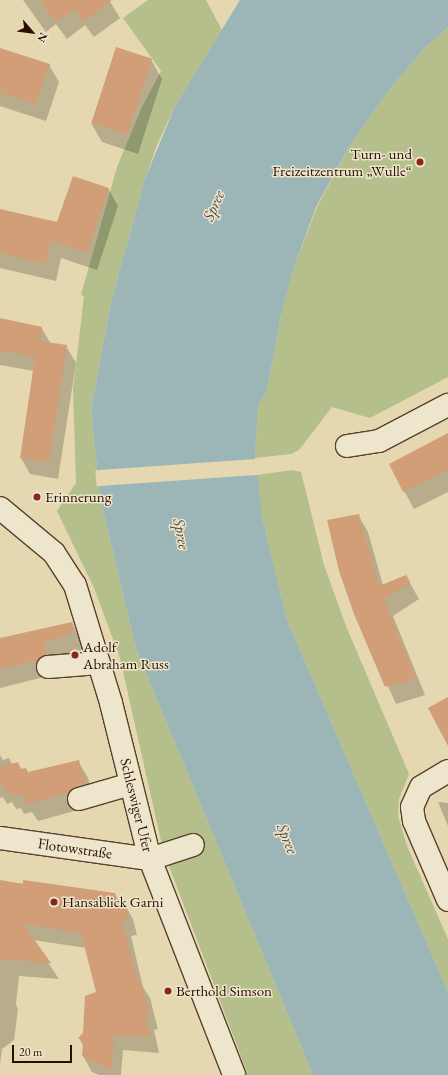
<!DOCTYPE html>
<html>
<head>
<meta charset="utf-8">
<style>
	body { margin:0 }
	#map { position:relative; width:448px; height:1075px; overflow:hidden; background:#e5d8b0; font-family:"EB Garamond",serif }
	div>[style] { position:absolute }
	.green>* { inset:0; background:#b5bf8b }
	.water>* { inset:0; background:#9cb6b7 }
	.pier>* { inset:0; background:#e5d8b0; transform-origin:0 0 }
	.shadow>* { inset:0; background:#0003 }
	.building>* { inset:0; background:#d19e78; transform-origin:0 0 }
	.roads { filter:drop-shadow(1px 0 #58402d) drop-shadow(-1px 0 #58402d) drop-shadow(0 1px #58402d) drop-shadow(0 -1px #58402d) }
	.minor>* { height:22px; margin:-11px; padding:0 11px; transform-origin:11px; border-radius:11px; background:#eee6cc }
	.dots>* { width:11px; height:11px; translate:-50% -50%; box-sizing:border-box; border:2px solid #eee6cc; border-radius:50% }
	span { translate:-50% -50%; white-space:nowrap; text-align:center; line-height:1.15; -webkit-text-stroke:3px #eee6cc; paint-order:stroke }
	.poi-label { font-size:15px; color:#290e01 }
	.right { translate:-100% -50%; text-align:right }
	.left { translate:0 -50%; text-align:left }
	.street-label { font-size:15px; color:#290e01 }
	.water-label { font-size:16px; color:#514941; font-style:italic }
	.north { position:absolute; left:12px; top:12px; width:40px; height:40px; -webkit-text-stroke:3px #eee6cc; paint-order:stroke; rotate:118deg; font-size:11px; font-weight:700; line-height:16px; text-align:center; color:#290e01 }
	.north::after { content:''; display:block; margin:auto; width:14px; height:18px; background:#290e01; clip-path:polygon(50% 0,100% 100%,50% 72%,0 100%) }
	.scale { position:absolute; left:12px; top:1045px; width:60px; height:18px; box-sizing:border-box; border:2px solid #290e01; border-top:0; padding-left:5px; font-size:12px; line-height:14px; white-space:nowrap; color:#290e01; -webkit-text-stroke:3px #eee6cc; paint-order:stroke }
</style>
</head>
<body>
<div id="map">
	<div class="green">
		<i style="clip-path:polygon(148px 0,206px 0,222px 30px,175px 106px,157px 145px,145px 179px,111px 302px,91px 410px,100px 498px,136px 649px,313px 1075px,248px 1075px,163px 850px,120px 658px,94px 588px,57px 511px,76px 483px,73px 389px,84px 296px,81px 295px,117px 167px,142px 107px,161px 71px,123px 18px)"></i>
		<i style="clip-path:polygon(448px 27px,448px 377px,370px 418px,332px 407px,299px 450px,291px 454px,255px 458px,258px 406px,267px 391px,280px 320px,293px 270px,317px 207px,349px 147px,389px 90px,425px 48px)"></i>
		<i style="clip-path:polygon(293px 470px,301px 472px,324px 565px,346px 626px,409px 774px,399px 799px,398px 816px,407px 846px,448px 939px,448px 992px,287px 620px,263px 521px,256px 475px)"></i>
	</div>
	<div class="water">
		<i style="clip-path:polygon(240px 0,448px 0,448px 27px,425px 48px,389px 90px,349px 147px,316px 207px,293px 270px,280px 320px,267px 391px,258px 406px,255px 458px,263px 521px,287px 620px,448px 992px,448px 1075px,313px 1075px,136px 649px,100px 498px,91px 410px,111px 302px,145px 179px,175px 106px)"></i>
	</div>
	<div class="pier">
		<i style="left:257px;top:459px;width:16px;height:162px;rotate:86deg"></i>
	</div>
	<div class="shadow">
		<i style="clip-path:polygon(23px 0,109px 0,120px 18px,94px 37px,85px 25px,67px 39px,56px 24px,46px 32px)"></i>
		<i style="clip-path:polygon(0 49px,49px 65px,59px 82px,46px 121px,0 106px)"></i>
		<i style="clip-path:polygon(151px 60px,162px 79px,138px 154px,102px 142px,91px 123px)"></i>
		<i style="clip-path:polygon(108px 188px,118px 206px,97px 270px,61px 258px,56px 281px,0 268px,0 210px,58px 223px)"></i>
		<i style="clip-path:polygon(0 319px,41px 327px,51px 344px,66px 346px,76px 363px,58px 479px,30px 474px,21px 458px,34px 371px,0 365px)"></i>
		<i style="clip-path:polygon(448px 435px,448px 492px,414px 509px,390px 465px)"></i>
		<i style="clip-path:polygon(358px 515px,368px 532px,383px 585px,406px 576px,419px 599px,393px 616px,425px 695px,396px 704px,355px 614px)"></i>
		<i style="clip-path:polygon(72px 623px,84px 649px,52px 660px,48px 676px,0 688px,0 639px)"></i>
		<i style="clip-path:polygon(0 755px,3px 760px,9px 758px,12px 764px,18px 763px,22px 770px,28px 773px,78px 761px,88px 778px,94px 801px,85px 804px,78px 810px,38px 821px,32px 812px,24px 814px,21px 808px,16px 809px,12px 802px,7px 804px,3px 797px,0 798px)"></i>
		<i style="clip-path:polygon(438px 802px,448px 803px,448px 826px)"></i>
		<i style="clip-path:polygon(0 881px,115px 894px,120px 904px,124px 903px,133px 919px,137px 935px,131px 936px,143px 987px,150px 998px,158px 1029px,154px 1030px,159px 1053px,123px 1050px,121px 1075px,99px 1075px,92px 1072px,83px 1056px,83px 1045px,79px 1038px,84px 1033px,97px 992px,86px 948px,33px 940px,59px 979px,19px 976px,16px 1004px,18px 1009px,14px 1040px,2px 1049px,0 1064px)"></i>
	</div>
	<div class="building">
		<i style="clip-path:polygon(40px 0,112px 0,84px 21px,75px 9px,56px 22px)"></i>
		<i style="left:116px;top:47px;width:38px;height:80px;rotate:18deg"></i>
		<i style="clip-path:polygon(0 48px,50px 64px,36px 105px,0 93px)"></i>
		<i style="clip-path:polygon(73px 176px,109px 188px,87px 253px,51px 241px,46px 264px,0 253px,0 209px,57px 222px)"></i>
		<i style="clip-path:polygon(0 318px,42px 327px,40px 341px,67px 345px,49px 462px,20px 458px,35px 357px,0 350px)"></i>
		<i style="clip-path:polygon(448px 433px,448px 470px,403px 492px,389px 464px)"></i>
		<i style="clip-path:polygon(359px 514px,379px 586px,406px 575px,410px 582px,384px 599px,416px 678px,399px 685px,398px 682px,385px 687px,354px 614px,339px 571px,327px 520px)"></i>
		<i style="clip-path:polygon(72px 622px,75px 632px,44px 643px,47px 655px,38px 660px,0 669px,0 638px)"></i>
		<i style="clip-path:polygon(448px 697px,448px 746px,428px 708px)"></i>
		<i style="clip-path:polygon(79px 760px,85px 784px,75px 787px,68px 793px,27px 804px,24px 794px,14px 797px,12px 791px,6px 793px,4px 785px,0 786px,0 767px,18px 762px,20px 769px,26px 768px,28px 772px)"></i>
		<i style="clip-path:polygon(0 880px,23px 884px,23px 880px,115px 893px,118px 904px,124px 902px,129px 918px,122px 920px,138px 982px,141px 981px,150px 1013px,145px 1014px,151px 1037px,114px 1035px,112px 1070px,82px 1056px,83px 1042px,78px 1038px,83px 1033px,85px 996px,96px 992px,81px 933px,23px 924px,51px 963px,0 959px)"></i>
	</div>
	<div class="roads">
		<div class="minor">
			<i style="left:347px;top:446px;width:32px;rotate:-9deg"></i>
			<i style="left:379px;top:441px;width:78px;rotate:-27.6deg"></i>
			<i style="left:0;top:508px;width:70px;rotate:39.8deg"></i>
			<i style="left:54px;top:553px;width:38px;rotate:57deg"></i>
			<i style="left:75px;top:585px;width:123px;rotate:73deg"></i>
			<i style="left:111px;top:703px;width:161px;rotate:76deg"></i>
			<i style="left:150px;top:859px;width:232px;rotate:68.7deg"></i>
			<i style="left:48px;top:667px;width:51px;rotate:-4.5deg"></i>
			<i style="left:448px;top:771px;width:31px;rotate:149deg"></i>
			<i style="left:421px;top:787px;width:22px;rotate:114deg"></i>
			<i style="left:412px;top:807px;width:14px;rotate:82deg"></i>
			<i style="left:414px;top:821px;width:86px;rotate:66.7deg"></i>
			<i style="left:79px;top:799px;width:54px;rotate:-16.1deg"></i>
			<i style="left:0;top:838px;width:151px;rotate:8deg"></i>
			<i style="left:150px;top:859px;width:45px;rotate:-18deg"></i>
		</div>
	</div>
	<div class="dots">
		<i style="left:420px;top:162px;background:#8f2418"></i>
		<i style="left:37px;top:497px;background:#8f2418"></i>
		<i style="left:75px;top:655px;background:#8f2418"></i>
		<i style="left:54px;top:902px;background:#8f2418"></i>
		<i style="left:168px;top:991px;background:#8f2418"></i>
	</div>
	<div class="poi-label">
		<span class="right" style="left:412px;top:162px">Turn- und<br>Freizeitzentrum „Wulle“</span>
		<span class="left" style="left:45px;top:497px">Erinnerung</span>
		<span class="left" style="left:83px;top:655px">Adolf<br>Abraham Russ</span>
		<span class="left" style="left:62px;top:902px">Hansablick Garni</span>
		<span class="left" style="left:176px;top:991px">Berthold Simson</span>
	</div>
	<div class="street-label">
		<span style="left:137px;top:805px;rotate:76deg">Schleswiger Ufer</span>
		<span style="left:75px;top:848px;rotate:8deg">Flotowstraße</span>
	</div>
	<div class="water-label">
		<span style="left:214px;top:206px;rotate:-67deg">Spree</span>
		<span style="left:181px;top:534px;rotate:79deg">Spree</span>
		<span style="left:287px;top:839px;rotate:67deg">Spree</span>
	</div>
	<div class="north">N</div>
	<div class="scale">20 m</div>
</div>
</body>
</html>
